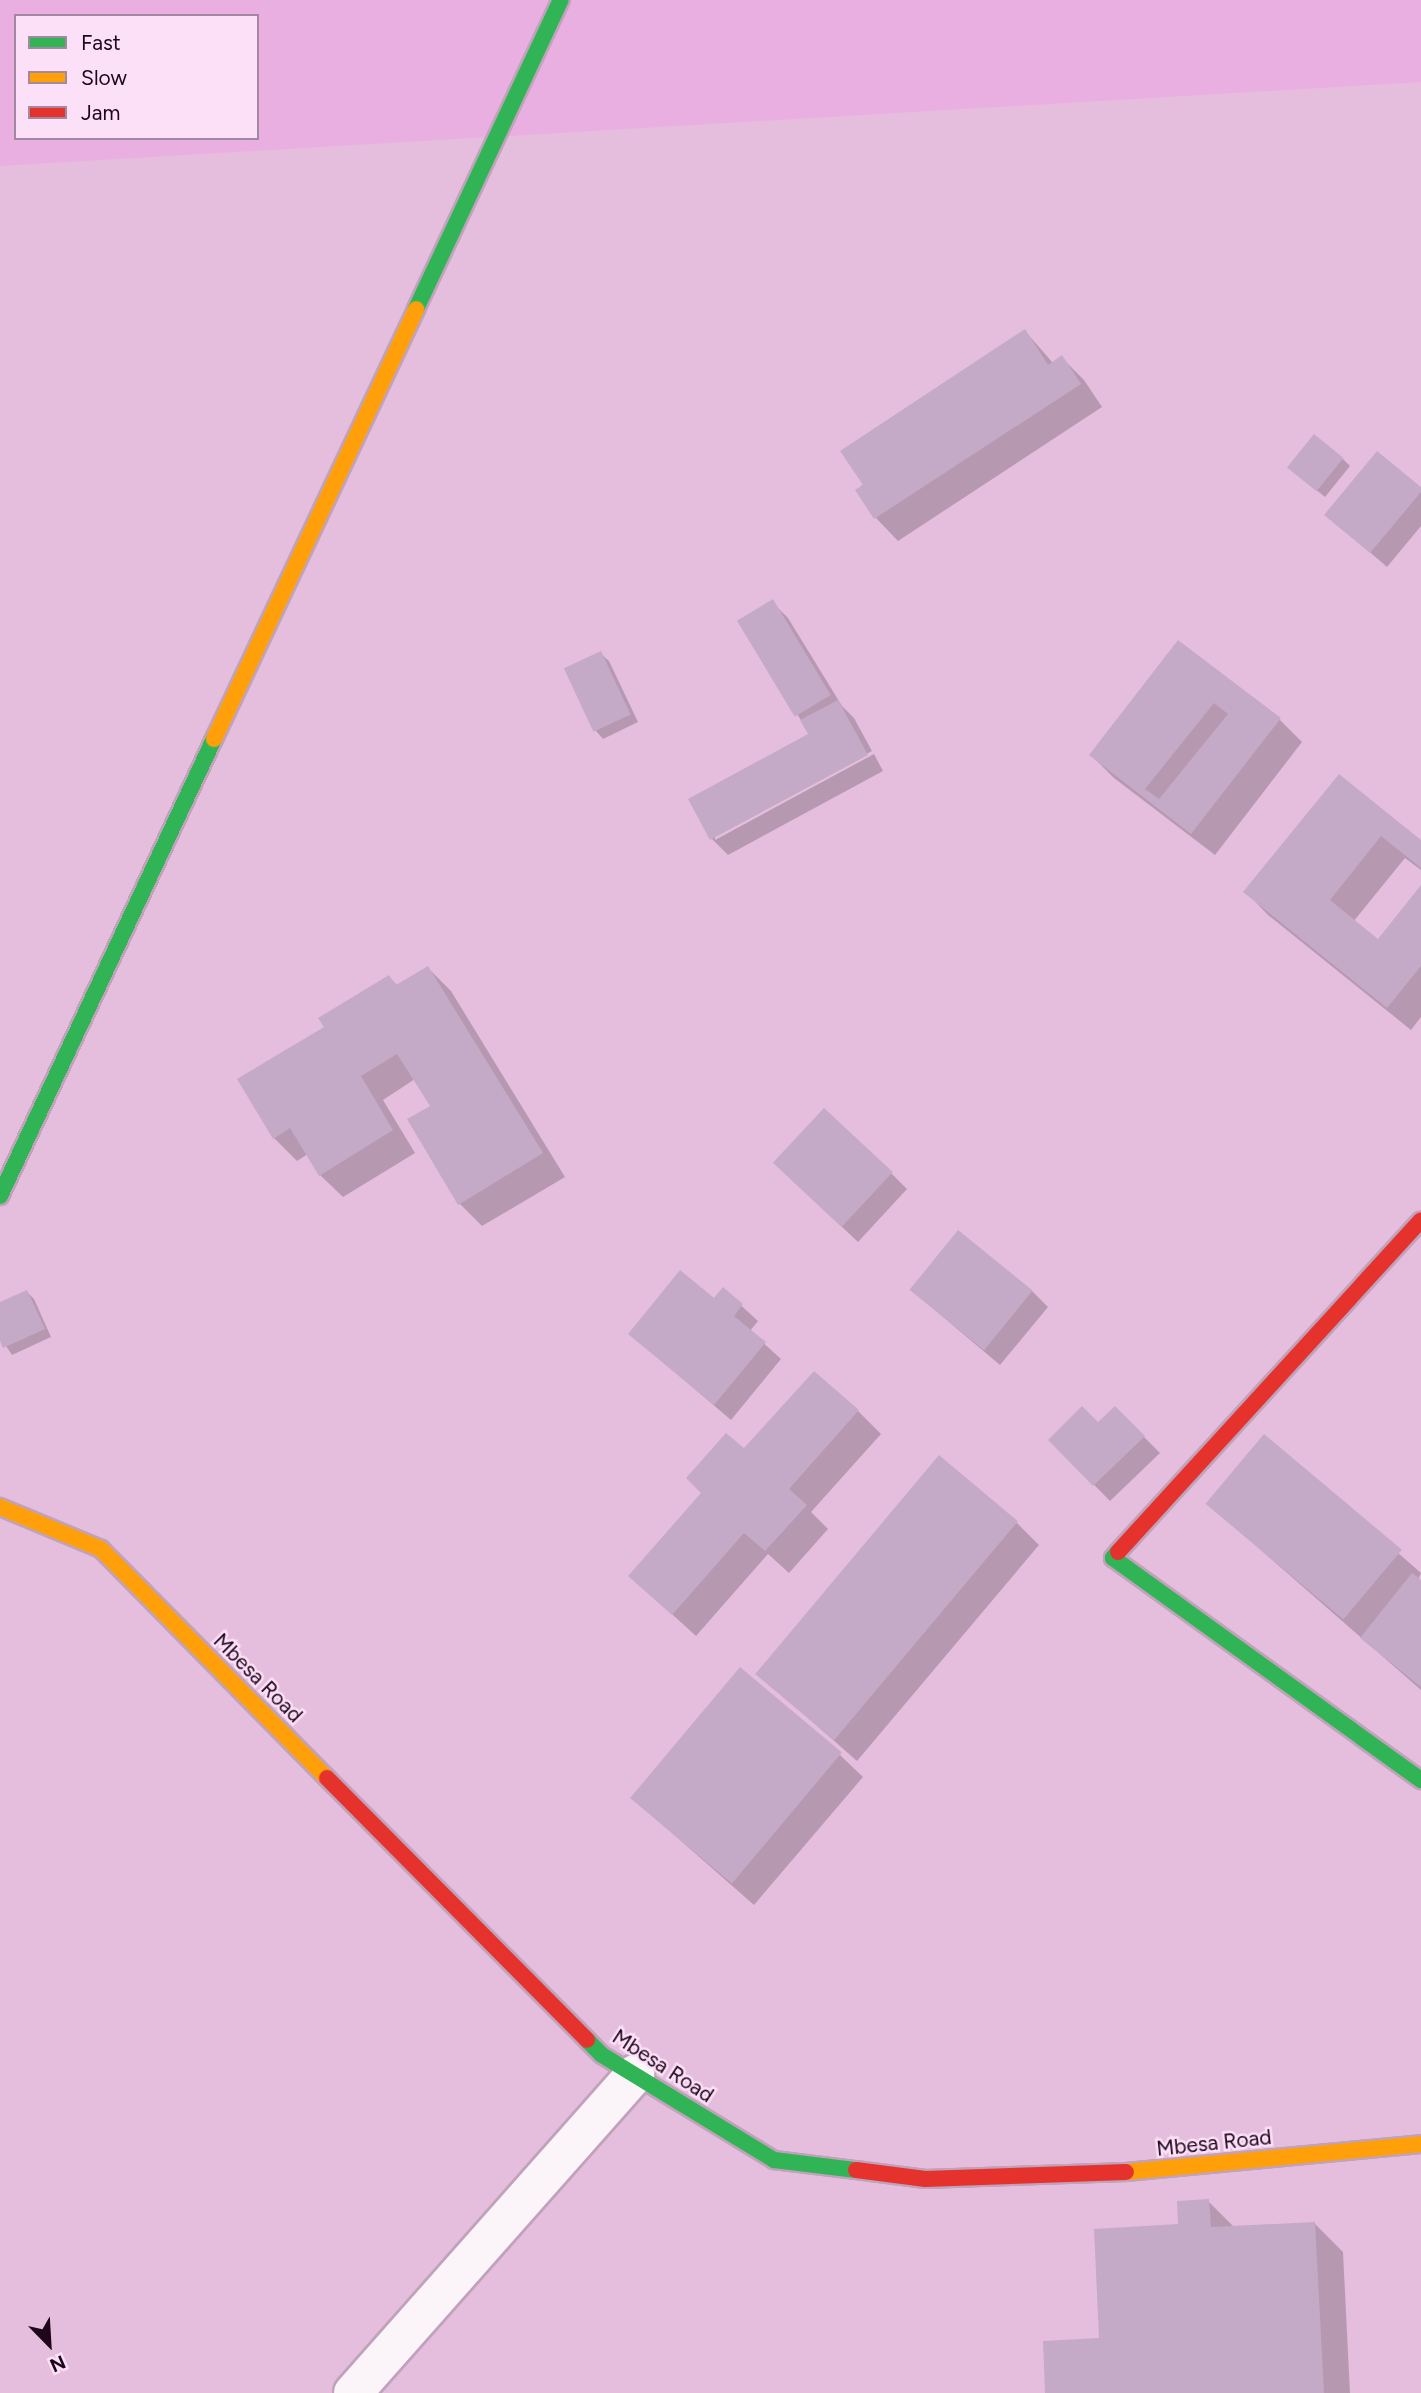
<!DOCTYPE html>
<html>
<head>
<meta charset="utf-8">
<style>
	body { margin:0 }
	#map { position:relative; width:1421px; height:2393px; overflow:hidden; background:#e5bede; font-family:Figtree,sans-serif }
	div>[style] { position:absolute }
	.built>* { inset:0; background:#e9afe0 }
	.shadow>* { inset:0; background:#0003 }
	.building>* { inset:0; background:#c4aac6; transform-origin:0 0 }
	.roads { filter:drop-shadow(2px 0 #c0a2bb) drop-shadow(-2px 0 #c0a2bb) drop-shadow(0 2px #c0a2bb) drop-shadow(0 -2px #c0a2bb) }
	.street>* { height:38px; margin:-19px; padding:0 19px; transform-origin:19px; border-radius:19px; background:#fbf5fa }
	.fast>* { height:16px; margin:-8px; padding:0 8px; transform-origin:8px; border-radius:8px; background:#30b455 }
	.slow>* { height:16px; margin:-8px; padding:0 8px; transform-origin:8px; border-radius:8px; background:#ff9f0a }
	.jam>* { height:16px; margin:-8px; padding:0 8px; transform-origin:8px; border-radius:8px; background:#e5322d }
	span { translate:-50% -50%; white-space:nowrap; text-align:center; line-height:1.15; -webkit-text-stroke:5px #fce0f7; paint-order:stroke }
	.street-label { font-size:21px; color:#1e061b }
	.legend { position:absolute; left:14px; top:14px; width:245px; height:126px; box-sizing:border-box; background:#fce0f7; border:2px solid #a3899f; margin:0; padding:9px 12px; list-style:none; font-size:21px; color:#1e061b }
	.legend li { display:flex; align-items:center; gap:14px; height:35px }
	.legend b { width:35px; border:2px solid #a3899f }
	.north { position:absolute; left:14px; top:2309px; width:70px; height:70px; -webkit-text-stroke:5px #fce0f7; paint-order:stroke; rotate:156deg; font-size:19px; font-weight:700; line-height:28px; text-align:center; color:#1e061b }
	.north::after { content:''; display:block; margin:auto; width:24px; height:32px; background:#1e061b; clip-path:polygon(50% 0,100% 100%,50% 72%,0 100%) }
</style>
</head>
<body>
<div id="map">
	<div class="built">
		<i style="clip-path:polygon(evenodd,0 0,1421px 0,1421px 82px,0 166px,0 0,16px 16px,257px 16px,257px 138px,16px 138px,16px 16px)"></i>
	</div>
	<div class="shadow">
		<i style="clip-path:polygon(1025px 331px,1053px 363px,1062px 358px,1084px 380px,1102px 407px,898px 541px,876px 518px,857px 490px)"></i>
		<i style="clip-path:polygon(1343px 459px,1350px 466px,1325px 497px,1297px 474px)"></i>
		<i style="clip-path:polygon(1421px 489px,1421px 526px,1387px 567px,1327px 515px)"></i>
		<i style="clip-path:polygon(772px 602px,788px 618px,842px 706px,854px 718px,872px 751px,715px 836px,715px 840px,874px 754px,883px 771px,728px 855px,712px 839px,690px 800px,810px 735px,740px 621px)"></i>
		<i style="clip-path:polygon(1179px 643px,1279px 719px,1302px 742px,1215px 855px,1114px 778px,1091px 755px)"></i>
		<i style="clip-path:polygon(601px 654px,609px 661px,638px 722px,603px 739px,596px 731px)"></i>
		<i style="clip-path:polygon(1340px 777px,1421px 842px,1421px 870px,1405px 858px,1353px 922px,1378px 942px,1421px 888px,1421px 1017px,1411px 1030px,1268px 915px,1246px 892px)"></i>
		<i style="clip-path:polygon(428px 968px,451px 991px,565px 1177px,482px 1226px,460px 1204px,432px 1107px,415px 1079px,383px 1100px,415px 1153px,343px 1197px,320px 1175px,308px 1154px,297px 1161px,274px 1138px,326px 1028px,389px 977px,398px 986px)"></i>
		<i style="clip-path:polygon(891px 1173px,907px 1189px,858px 1242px,791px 1179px)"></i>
		<i style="clip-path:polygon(723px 1289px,758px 1321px,750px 1331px,781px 1359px,731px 1420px,630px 1334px,715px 1301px)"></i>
		<i style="clip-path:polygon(911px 1290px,1032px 1291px,1048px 1307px,1000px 1365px)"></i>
		<i style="clip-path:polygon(27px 1292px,34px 1299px,51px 1337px,12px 1355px,0 1337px,0 1304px)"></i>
		<i style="clip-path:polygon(1115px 1408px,1160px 1453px,1110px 1501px,1050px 1440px,1098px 1424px)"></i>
		<i style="clip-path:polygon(858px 1411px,881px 1434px,811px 1512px,828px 1529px,789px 1573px,768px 1554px,696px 1636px,630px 1576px,744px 1451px)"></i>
		<i style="clip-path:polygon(1264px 1436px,1421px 1573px,1418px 1580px,1421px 1582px,1421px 1690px,1207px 1503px)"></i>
		<i style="clip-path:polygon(1017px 1523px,1039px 1545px,857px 1761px,758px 1674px)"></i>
		<i style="clip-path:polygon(840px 1755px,863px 1777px,754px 1905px,631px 1797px)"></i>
		<i style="clip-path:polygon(1208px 2201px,1234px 2227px,1314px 2223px,1343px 2252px,1350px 2393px,1047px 2393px,1101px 2340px,1180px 2226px)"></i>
	</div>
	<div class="building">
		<i style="clip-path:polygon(1025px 329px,1048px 365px,1062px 355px,1081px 384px,874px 519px,855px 490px,863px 485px,840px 451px)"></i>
		<i style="left:1314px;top:434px;width:38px;height:43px;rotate:39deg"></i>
		<i style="clip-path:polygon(1377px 451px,1421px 487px,1421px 492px,1370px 553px,1324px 515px)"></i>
		<i style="left:773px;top:599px;width:112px;height:42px;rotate:59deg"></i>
		<i style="clip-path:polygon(evenodd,1178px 640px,1281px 718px,1191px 834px,1089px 755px,1178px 640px,1214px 703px,1228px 714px,1159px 799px,1145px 789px,1214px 703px)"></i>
		<i style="left:601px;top:651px;width:70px;height:41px;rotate:65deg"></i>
		<i style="clip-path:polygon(838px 700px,868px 755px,710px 840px,688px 799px,808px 734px,800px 720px)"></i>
		<i style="clip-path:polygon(1339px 774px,1421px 840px,1421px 868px,1381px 836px,1330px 900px,1378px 939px,1421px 885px,1421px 966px,1387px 1008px,1243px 892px)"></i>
		<i style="clip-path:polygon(428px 966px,543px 1153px,458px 1205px,407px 1119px,430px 1106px,397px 1054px,361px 1076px,393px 1130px,319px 1176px,290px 1128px,273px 1139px,237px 1079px,324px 1027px,318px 1018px,389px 975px,396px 985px)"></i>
		<i style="left:824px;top:1108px;width:94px;height:75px;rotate:43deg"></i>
		<i style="left:958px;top:1230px;width:96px;height:77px;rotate:39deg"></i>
		<i style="clip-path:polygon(680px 1270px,714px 1298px,723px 1287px,743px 1304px,734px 1316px,766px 1342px,714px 1405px,628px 1334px)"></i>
		<i style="clip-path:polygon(27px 1290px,45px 1329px,3px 1348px,0 1341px,0 1302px)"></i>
		<i style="clip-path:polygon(814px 1371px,859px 1410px,789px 1489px,807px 1505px,765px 1551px,744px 1533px,672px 1615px,628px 1576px,701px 1493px,686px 1478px,726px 1433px,744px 1448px)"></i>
		<i style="clip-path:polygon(1082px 1406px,1098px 1422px,1115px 1406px,1145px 1436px,1093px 1486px,1048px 1440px)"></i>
		<i style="left:1264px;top:1434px;width:180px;height:91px;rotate:40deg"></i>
		<i style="left:939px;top:1455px;width:103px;height:286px;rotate:40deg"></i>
		<i style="clip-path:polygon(1412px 1573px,1421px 1580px,1421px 1687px,1360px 1638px)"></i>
		<i style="left:740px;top:1667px;width:133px;height:171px;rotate:40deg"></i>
		<i style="clip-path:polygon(1209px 2199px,1211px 2227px,1315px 2222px,1324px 2393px,1045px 2393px,1043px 2341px,1099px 2338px,1094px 2229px,1178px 2224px,1177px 2201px)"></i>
	</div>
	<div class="roads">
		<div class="street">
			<i style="left:353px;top:2393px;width:426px;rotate:-48.5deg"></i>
		</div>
		<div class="fast">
			<i style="left:416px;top:309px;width:341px;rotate:-64.9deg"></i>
			<i style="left:0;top:1196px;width:505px;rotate:-64.91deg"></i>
			<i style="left:1118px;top:1552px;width:8px;rotate:130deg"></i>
			<i style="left:1113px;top:1558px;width:380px;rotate:35.8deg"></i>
			<i style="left:587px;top:2040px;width:21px;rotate:45deg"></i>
			<i style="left:602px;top:2055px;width:202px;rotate:31.4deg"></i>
			<i style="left:774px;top:2160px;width:83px;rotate:7deg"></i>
		</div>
		<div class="slow">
			<i style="left:214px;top:739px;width:475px;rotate:-64.8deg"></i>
			<i style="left:0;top:1507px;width:109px;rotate:22.6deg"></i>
			<i style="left:101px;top:1549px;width:322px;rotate:45.4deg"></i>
			<i style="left:1126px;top:2172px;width:296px;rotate:-5.4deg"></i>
		</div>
		<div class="jam">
			<i style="left:1118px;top:1552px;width:449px;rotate:-47.6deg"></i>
			<i style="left:327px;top:1778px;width:369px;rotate:45.2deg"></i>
			<i style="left:856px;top:2170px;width:70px;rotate:7.4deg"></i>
			<i style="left:925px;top:2179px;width:201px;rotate:-2deg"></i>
		</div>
	</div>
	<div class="street-label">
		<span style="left:258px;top:1678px;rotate:45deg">Mbesa Road</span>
		<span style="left:663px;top:2066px;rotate:33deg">Mbesa Road</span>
		<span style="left:1214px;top:2143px;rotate:-6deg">Mbesa Road</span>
	</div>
	<ul class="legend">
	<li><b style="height:9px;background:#30b455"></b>Fast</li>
	<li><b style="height:9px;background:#ff9f0a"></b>Slow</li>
	<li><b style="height:9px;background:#e5322d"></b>Jam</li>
	</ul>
	<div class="north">N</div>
</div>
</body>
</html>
